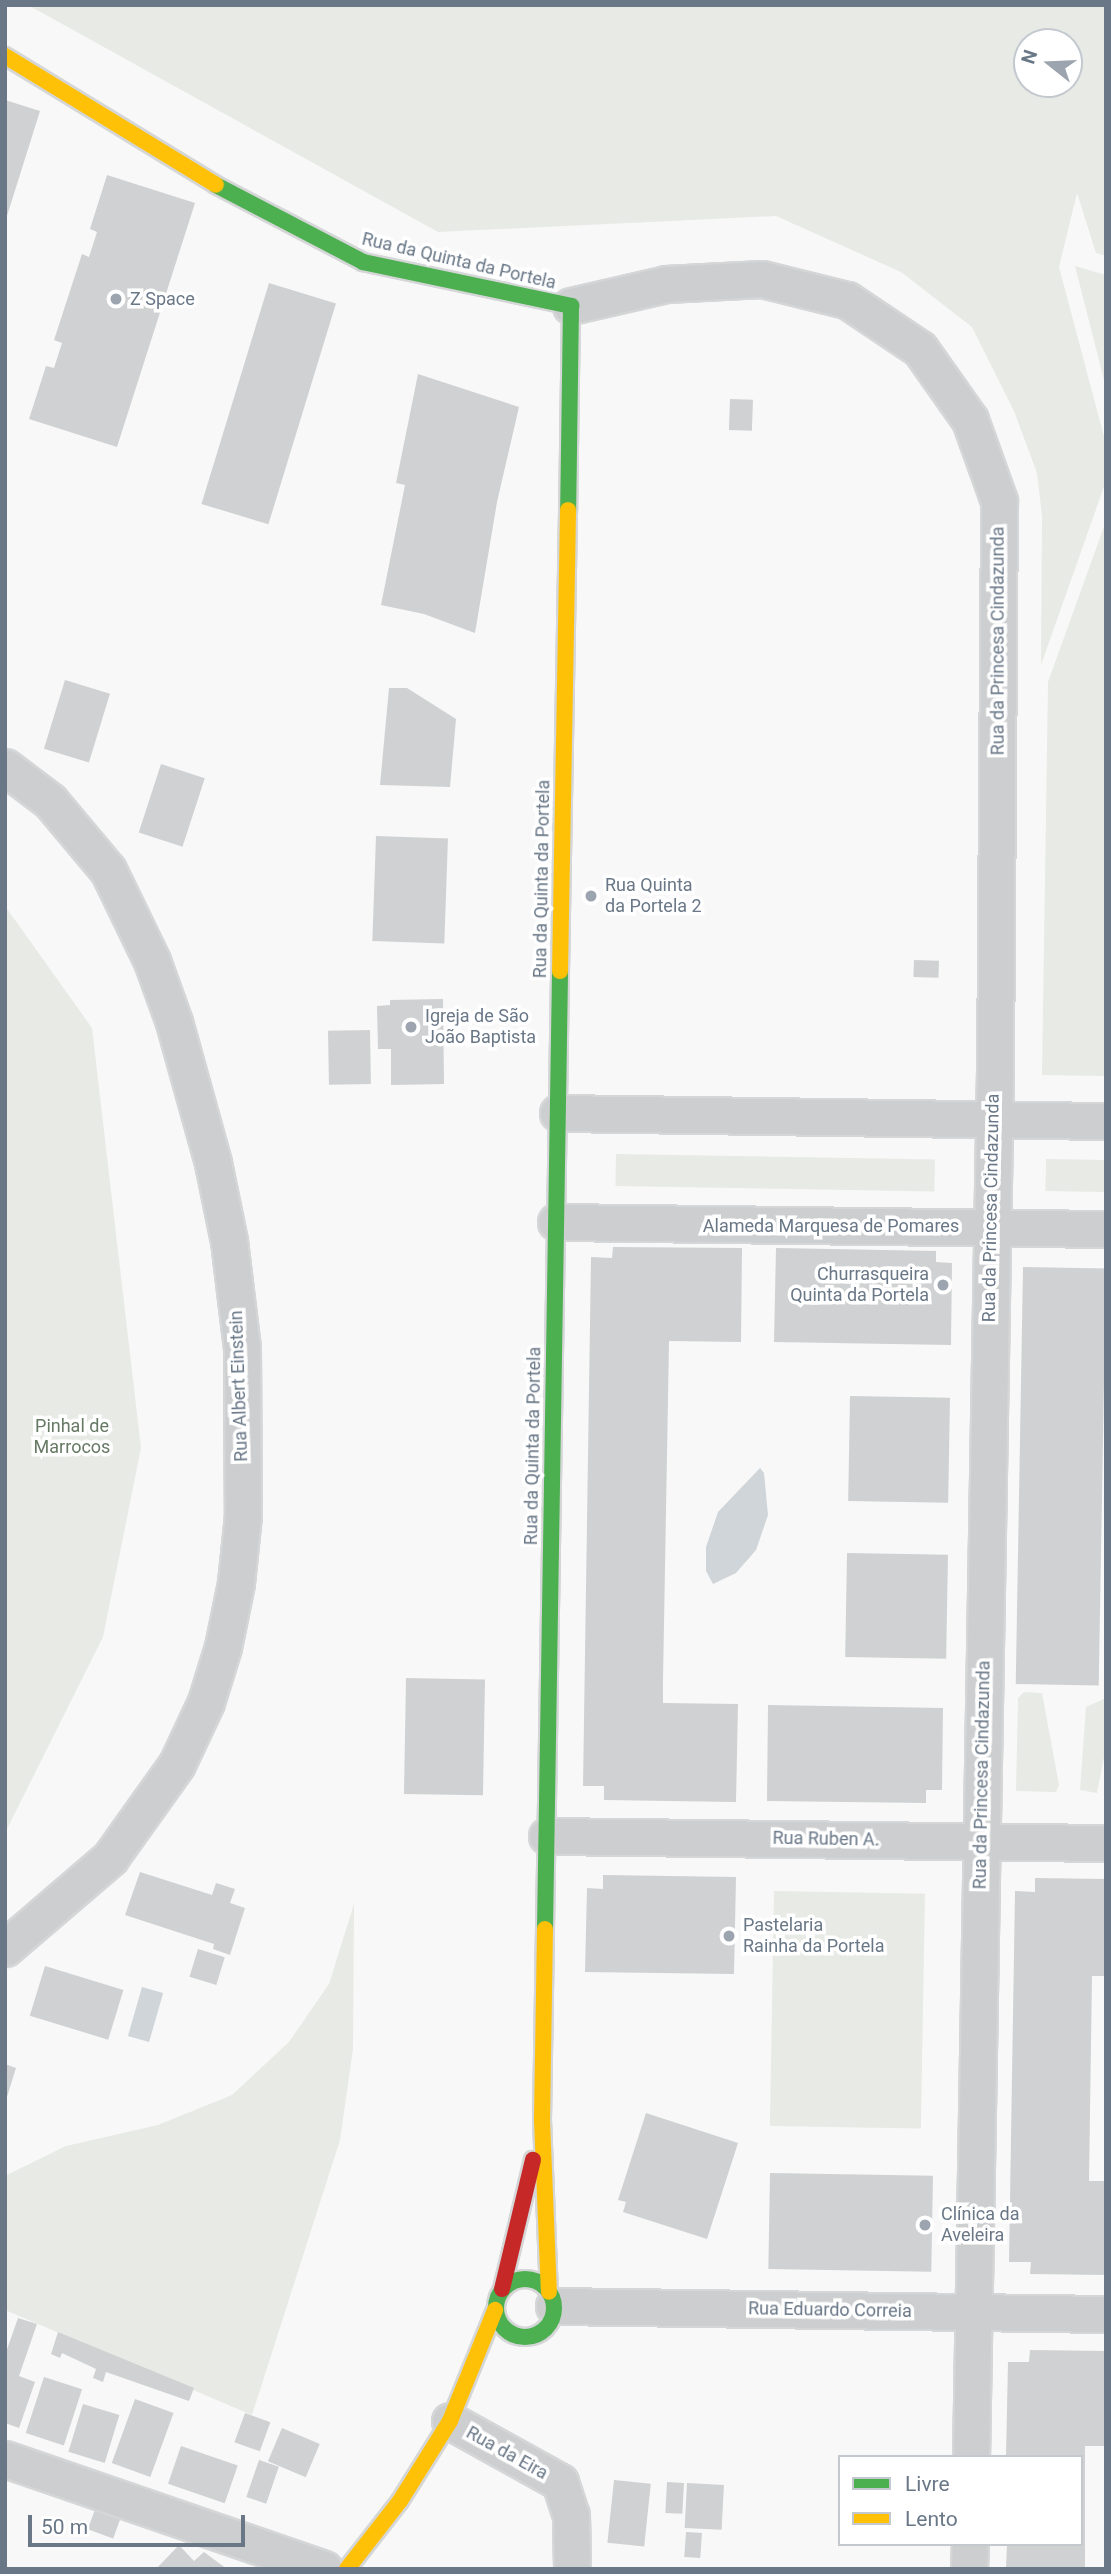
<!DOCTYPE html>
<html>
<head>
<meta charset="utf-8">
<style>
	body { margin:0 }
	#map { position:relative; width:1111px; height:2574px; overflow:hidden; background:#f8f8f8; font-family:Roboto,sans-serif }
	div>[style] { position:absolute }
	.green>* { inset:0; background:#e7eae5; transform-origin:0 0 }
	.water>* { inset:0; background:#cfd5d9; transform-origin:0 0 }
	.building>* { inset:0; background:#cfd1d2; transform-origin:0 0 }
	.roads { filter:drop-shadow(2px 0 #d5d6d7) drop-shadow(-2px 0 #d5d6d7) drop-shadow(0 2px #d5d6d7) drop-shadow(0 -2px #d5d6d7) }
	.street>* { height:35px; margin:-17.5px; padding:0 17.5px; transform-origin:17.5px; border-radius:17.5px; background:#cdcecf }
	.fast>* { height:16px; margin:-8px; padding:0 8px; transform-origin:8px; border-radius:8px; background:#4caf50 }
	.fast>.ring { margin:-8px; padding:0; box-sizing:content-box; background:none; border:16px solid #4caf50; border-radius:50% }
	.slow>* { height:16px; margin:-8px; padding:0 8px; transform-origin:8px; border-radius:8px; background:#ffc107 }
	.jam>* { height:16px; margin:-8px; padding:0 8px; transform-origin:8px; border-radius:8px; background:#c62828 }
	.dots>* { width:19px; height:19px; translate:-50% -50%; box-sizing:border-box; border:4px solid #fff; border-radius:50% }
	span { translate:-50% -50%; white-space:nowrap; text-align:center; line-height:1.15; -webkit-text-stroke:7px #fff; paint-order:stroke }
	.street-label { font-size:18px; color:#697787 }
	.poi-label { font-size:18px; color:#697787 }
	.left { translate:0 -50%; text-align:left }
	.right { translate:-100% -50%; text-align:right }
	.park-label { font-size:18px; color:#667964 }
	.frame { position:absolute; inset:0; border:7px solid #697787; pointer-events:none }
	.legend { position:absolute; left:838px; top:2455px; width:245px; height:91px; box-sizing:border-box; background:#fff; border:2px solid #c3c9cf; margin:0; padding:9px 12px; list-style:none; font-size:21px; color:#697787 }
	.legend li { display:flex; align-items:center; gap:14px; height:35px }
	.legend b { width:35px; border:2px solid #c3c9cf }
	.north { position:absolute; left:1013px; top:28px; width:70px; height:70px; box-sizing:border-box; background:#fff; border:2px solid #c3c9cf; border-radius:50%; rotate:288deg; font-size:19px; font-weight:700; line-height:28px; text-align:center; color:#697787 }
	.north::after { content:''; display:block; margin:auto; width:24px; height:32px; background:#9ba4af; clip-path:polygon(50% 0,100% 100%,50% 72%,0 100%) }
	.scale { position:absolute; left:28px; top:2515px; width:217px; height:32px; box-sizing:border-box; border:4px solid #697787; border-top:0; padding-left:9px; font-size:21px; line-height:24px; white-space:nowrap; color:#697787; -webkit-text-stroke:5px #fff; paint-order:stroke }
</style>
</head>
<body>
<div id="map">
	<div class="green">
		<i style="clip-path:polygon(evenodd,28px 5px,1106px 5px,1106px 256px,1096px 253px,1077px 193px,1059px 267px,1106px 444px,1106px 481px,1041px 665px,1042px 516px,1037px 473px,1014px 411px,972px 327px,901px 272px,776px 216px,438px 232px,28px 5px,1069px 42px,1069px 84px,1027px 84px,1027px 42px,1069px 42px)"></i>
		<i style="clip-path:polygon(1075px 266px,1106px 275px,1106px 388px)"></i>
		<i style="clip-path:polygon(1106px 521px,1106px 1076px,1042px 1075px,1048px 682px)"></i>
		<i style="clip-path:polygon(5px 906px,92px 1028px,141px 1448px,103px 1637px,5px 1833px)"></i>
		<i style="left:616px;top:1154px;width:319px;height:32px;rotate:1deg"></i>
		<i style="left:1046px;top:1159px;width:60px;height:32px;rotate:1deg"></i>
		<i style="clip-path:polygon(1024px 1692px,1042px 1693px,1059px 1785px,1056px 1792px,1016px 1791px,1018px 1698px)"></i>
		<i style="clip-path:polygon(1106px 1698px,1106px 1747px,1097px 1793px,1080px 1790px,1086px 1707px)"></i>
		<i style="left:774px;top:1891px;width:151px;height:235px;rotate:1deg"></i>
		<i style="clip-path:polygon(354px 1904px,353px 2049px,340px 2140px,252px 2415px,5px 2310px,5px 2176px,66px 2146px,158px 2125px,232px 2095px,289px 2042px,329px 1984px)"></i>
	</div>
	<div class="water">
		<i style="clip-path:polygon(760px 1468px,764px 1473px,768px 1515px,756px 1550px,736px 1573px,713px 1584px,706px 1571px,706px 1547px,718px 1512px)"></i>
		<i style="left:142px;top:1987px;width:22px;height:51px;rotate:16deg"></i>
	</div>
	<div class="building">
		<i style="clip-path:polygon(5px 100px,40px 111px,6px 219px,5px 219px)"></i>
		<i style="clip-path:polygon(107px 175px,195px 203px,117px 447px,29px 419px,46px 366px,54px 368px,62px 343px,54px 340px,82px 254px,89px 257px,97px 232px,90px 229px)"></i>
		<i style="left:269px;top:283px;width:70px;height:231px;rotate:17deg"></i>
		<i style="clip-path:polygon(418px 374px,519px 407px,497px 502px,475px 633px,424px 614px,381px 605px,405px 485px,396px 483px)"></i>
		<i style="left:730px;top:399px;width:23px;height:31px;rotate:2deg"></i>
		<i style="left:65px;top:680px;width:47px;height:72px;rotate:17deg"></i>
		<i style="clip-path:polygon(389px 688px,407px 688px,456px 719px,450px 787px,380px 785px)"></i>
		<i style="left:161px;top:764px;width:46px;height:72px;rotate:18deg"></i>
		<i style="left:376px;top:836px;width:72px;height:105px;rotate:2deg"></i>
		<i style="left:914px;top:960px;width:25px;height:17px;rotate:2deg"></i>
		<i style="clip-path:polygon(443px 999px,444px 1084px,391px 1085px,391px 1049px,378px 1049px,377px 1006px,390px 1005px,390px 1000px)"></i>
		<i style="left:370px;top:1030px;width:54px;height:42px;rotate:89deg"></i>
		<i style="clip-path:polygon(613px 1247px,742px 1248px,741px 1342px,669px 1341px,663px 1681px,663px 1703px,738px 1704px,736px 1802px,604px 1800px,604px 1786px,583px 1786px,591px 1257px,612px 1258px)"></i>
		<i style="clip-path:polygon(776px 1248px,936px 1251px,936px 1262px,952px 1263px,951px 1345px,774px 1342px)"></i>
		<i style="left:1023px;top:1267px;width:83px;height:417px;rotate:1deg"></i>
		<i style="left:850px;top:1396px;width:100px;height:105px;rotate:1deg"></i>
		<i style="left:847px;top:1553px;width:101px;height:104px;rotate:1deg"></i>
		<i style="left:406px;top:1678px;width:79px;height:116px;rotate:1deg"></i>
		<i style="clip-path:polygon(768px 1705px,943px 1708px,942px 1790px,926px 1790px,926px 1803px,767px 1801px)"></i>
		<i style="clip-path:polygon(140px 1872px,212px 1895px,216px 1883px,235px 1889px,230px 1903px,245px 1908px,230px 1955px,213px 1949px,214px 1944px,125px 1915px)"></i>
		<i style="clip-path:polygon(603px 1875px,736px 1877px,734px 1974px,585px 1972px,587px 1888px,603px 1889px)"></i>
		<i style="clip-path:polygon(1035px 1878px,1106px 1879px,1106px 1976px,1092px 1976px,1089px 2181px,1106px 2181px,1106px 2275px,1030px 2274px,1031px 2262px,1009px 2262px,1015px 1891px,1035px 1892px)"></i>
		<i style="left:198px;top:1949px;width:28px;height:29px;rotate:17deg"></i>
		<i style="left:45px;top:1966px;width:82px;height:52px;rotate:17deg"></i>
		<i style="clip-path:polygon(5px 2064px,16px 2068px,6px 2100px,5px 2100px)"></i>
		<i style="clip-path:polygon(646px 2113px,738px 2143px,707px 2239px,623px 2212px,626px 2202px,618px 2200px)"></i>
		<i style="left:770px;top:2173px;width:163px;height:96px;rotate:1deg"></i>
		<i style="clip-path:polygon(18px 2318px,37px 2324px,19px 2376px,35px 2382px,19px 2428px,5px 2423px,5px 2355px)"></i>
		<i style="clip-path:polygon(58px 2332px,194px 2388px,189px 2401px,106px 2372px,103px 2382px,93px 2378px,96px 2369px,62px 2353px,60px 2358px,51px 2354px)"></i>
		<i style="clip-path:polygon(1030px 2350px,1106px 2351px,1106px 2446px,1085px 2446px,1085px 2569px,1006px 2569px,1007px 2544px,1081px 2544px,1081px 2457px,1006px 2457px,1008px 2362px,1029px 2362px)"></i>
		<i style="left:44px;top:2377px;width:40px;height:59px;rotate:18deg"></i>
		<i style="left:135px;top:2399px;width:41px;height:68px;rotate:20deg"></i>
		<i style="left:83px;top:2404px;width:38px;height:50px;rotate:17deg"></i>
		<i style="left:245px;top:2413px;width:27px;height:31px;rotate:20deg"></i>
		<i style="left:282px;top:2428px;width:41px;height:36px;rotate:23deg"></i>
		<i style="left:181px;top:2446px;width:60px;height:40px;rotate:19deg"></i>
		<i style="left:259px;top:2460px;width:21px;height:39px;rotate:19deg"></i>
		<i style="left:614px;top:2480px;width:37px;height:63px;rotate:6deg"></i>
		<i style="left:667px;top:2482px;width:17px;height:31px;rotate:3deg"></i>
		<i style="left:687px;top:2483px;width:37px;height:45px;rotate:3deg"></i>
		<i style="left:97px;top:2504px;width:27px;height:27px;rotate:20deg"></i>
		<i style="left:686px;top:2532px;width:16px;height:25px;rotate:4deg"></i>
		<i style="clip-path:polygon(179px 2545px,194px 2561px,204px 2552px,227px 2569px,156px 2569px)"></i>
	</div>
	<div class="roads">
		<div class="street">
			<i style="left:571px;top:306px;width:98px;rotate:-13deg"></i>
			<i style="left:666px;top:284px;width:96px;rotate:-3deg"></i>
			<i style="left:762px;top:279px;width:88px;rotate:13.9deg"></i>
			<i style="left:847px;top:300px;width:88px;rotate:33.9deg"></i>
			<i style="left:920px;top:349px;width:87px;rotate:54.8deg"></i>
			<i style="left:970px;top:420px;width:86px;rotate:70.3deg"></i>
			<i style="left:999px;top:501px;width:569px;rotate:90.4deg"></i>
			<i style="left:995px;top:1070px;width:1387px;rotate:90.99deg"></i>
			<i style="left:5px;top:767px;width:56px;rotate:37.1deg"></i>
			<i style="left:50px;top:801px;width:90px;rotate:50deg"></i>
			<i style="left:108px;top:870px;width:101px;rotate:64.2deg"></i>
			<i style="left:152px;top:961px;width:65px;rotate:70.2deg"></i>
			<i style="left:174px;top:1022px;width:146px;rotate:74.5deg"></i>
			<i style="left:213px;top:1163px;width:80px;rotate:78.4deg"></i>
			<i style="left:229px;top:1241px;width:109px;rotate:83.1deg"></i>
			<i style="left:242px;top:1349px;width:166px;rotate:89.7deg"></i>
			<i style="left:243px;top:1515px;width:68px;rotate:95.9deg"></i>
			<i style="left:236px;top:1583px;width:65px;rotate:101.5deg"></i>
			<i style="left:223px;top:1647px;width:58px;rotate:107.2deg"></i>
			<i style="left:206px;top:1702px;width:68px;rotate:115.1deg"></i>
			<i style="left:177px;top:1764px;width:115px;rotate:125.5deg"></i>
			<i style="left:110px;top:1858px;width:138px;rotate:139.4deg"></i>
			<i style="left:558px;top:1113px;width:548px;rotate:0.84deg"></i>
			<i style="left:556px;top:1222px;width:550px;rotate:0.73deg"></i>
			<i style="left:547px;top:1836px;width:559px;rotate:0.72deg"></i>
			<i style="left:554px;top:2306px;width:552px;rotate:0.83deg"></i>
			<i style="left:450px;top:2421px;width:126px;rotate:29deg"></i>
			<i style="left:560px;top:2482px;width:35px;rotate:72deg"></i>
			<i style="left:571px;top:2515px;width:54px;rotate:88.9deg"></i>
			<i style="left:5px;top:2459px;width:337px;rotate:19deg"></i>
			<i style="left:969px;top:2569px;width:25px;rotate:-88deg"></i>
		</div>
		<div class="fast">
			<i style="left:216px;top:185px;width:166px;rotate:27.6deg"></i>
			<i style="left:363px;top:262px;width:213px;rotate:11.9deg"></i>
			<i style="left:571px;top:306px;width:204px;rotate:90.8deg"></i>
			<i style="left:545px;top:1929px;width:958px;rotate:-89.1deg"></i>
			<i class="ring" style="left:496px;top:2279px;width:42px;height:42px"></i>
		</div>
		<div class="slow">
			<i style="left:5px;top:56px;width:247px;rotate:31.4deg"></i>
			<i style="left:560px;top:971px;width:461px;rotate:-89deg"></i>
			<i style="left:545px;top:1929px;width:191px;rotate:90.9deg"></i>
			<i style="left:542px;top:2120px;width:172px;rotate:87.7deg"></i>
			<i style="left:347px;top:2569px;width:86px;rotate:-52.1deg"></i>
			<i style="left:400px;top:2501px;width:94px;rotate:-58deg"></i>
			<i style="left:450px;top:2421px;width:120px;rotate:-67.9deg"></i>
		</div>
		<div class="jam">
			<i style="left:502px;top:2289px;width:133px;rotate:-76.5deg"></i>
		</div>
	</div>
	<div class="dots">
		<i style="left:116px;top:299px;background:#9ba4af"></i>
		<i style="left:591px;top:896px;background:#9ba4af"></i>
		<i style="left:411px;top:1027px;background:#9ba4af"></i>
		<i style="left:943px;top:1285px;background:#9ba4af"></i>
		<i style="left:729px;top:1936px;background:#9ba4af"></i>
		<i style="left:925px;top:2225px;background:#9ba4af"></i>
	</div>
	<div class="street-label">
		<span style="left:459px;top:261px;rotate:13deg">Rua da Quinta da Portela</span>
		<span style="left:998px;top:641px;rotate:-90deg">Rua da Princesa Cindazunda</span>
		<span style="left:542px;top:879px;rotate:-89deg">Rua da Quinta da Portela</span>
		<span style="left:991px;top:1208px;rotate:-89deg">Rua da Princesa Cindazunda</span>
		<span style="left:831px;top:1226px">Alameda Marquesa de Pomares</span>
		<span style="left:239px;top:1386px;rotate:-92deg">Rua Albert Einstein</span>
		<span style="left:533px;top:1446px;rotate:-89deg">Rua da Quinta da Portela</span>
		<span style="left:982px;top:1775px;rotate:-89deg">Rua da Princesa Cindazunda</span>
		<span style="left:826px;top:1839px;rotate:1deg">Rua Ruben A.</span>
		<span style="left:830px;top:2310px;rotate:1deg">Rua Eduardo Correia</span>
		<span style="left:507px;top:2453px;rotate:29deg">Rua da Eira</span>
	</div>
	<div class="poi-label">
		<span class="left" style="left:130px;top:299px">Z Space</span>
		<span class="left" style="left:605px;top:896px">Rua Quinta<br>da Portela 2</span>
		<span class="left" style="left:425px;top:1027px">Igreja de São<br>João Baptista</span>
		<span class="right" style="left:929px;top:1285px">Churrasqueira<br>Quinta da Portela</span>
		<span class="left" style="left:743px;top:1936px">Pastelaria<br>Rainha da Portela</span>
		<span class="left" style="left:941px;top:2225px">Clínica da<br>Aveleira</span>
	</div>
	<div class="park-label">
		<span style="left:72px;top:1437px">Pinhal de<br>Marrocos</span>
	</div>
	<div class="frame"></div>
	<ul class="legend">
	<li><b style="height:9px;background:#4caf50"></b>Livre</li>
	<li><b style="height:9px;background:#ffc107"></b>Lento</li>
	</ul>
	<div class="north">N</div>
	<div class="scale">50 m</div>
</div>
</body>
</html>
